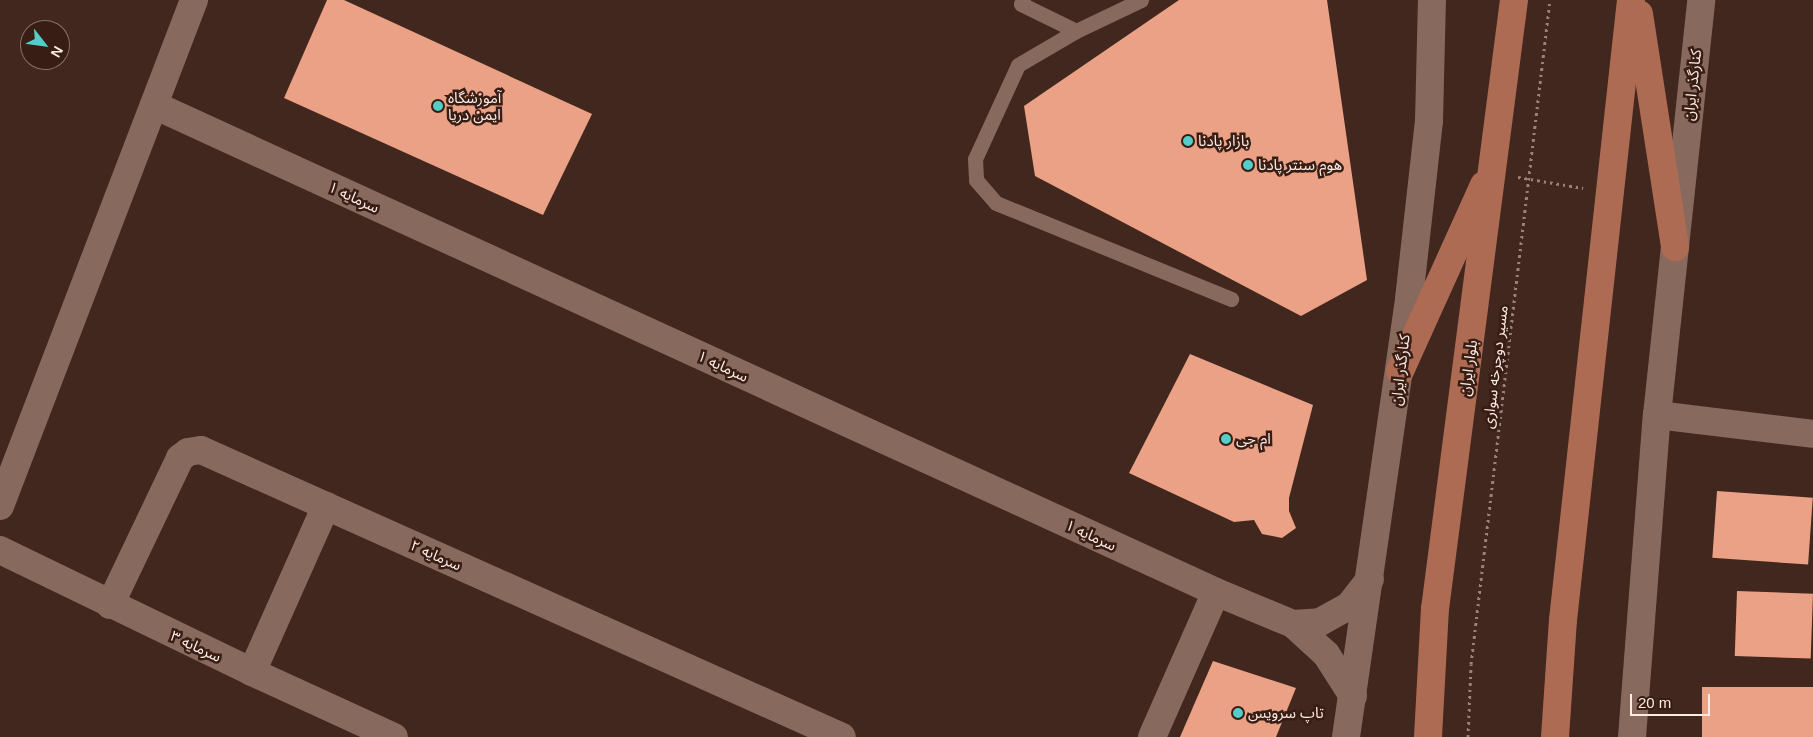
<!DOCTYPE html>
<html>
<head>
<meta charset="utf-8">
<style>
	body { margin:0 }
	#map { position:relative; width:1813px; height:737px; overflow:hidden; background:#41271d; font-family:Arial,"Noto Sans Arabic",sans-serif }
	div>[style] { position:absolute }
	.building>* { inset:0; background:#eba185; transform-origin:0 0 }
	.path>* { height:3px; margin-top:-1.5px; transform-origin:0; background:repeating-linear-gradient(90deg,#98827a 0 2.5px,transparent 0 6.5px) }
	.lane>* { height:15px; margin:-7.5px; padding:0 7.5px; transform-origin:7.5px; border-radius:7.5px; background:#88695e }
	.street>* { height:28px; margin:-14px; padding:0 14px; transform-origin:14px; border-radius:14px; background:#88695e }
	.primary>* { height:28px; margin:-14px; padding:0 14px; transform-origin:14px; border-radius:14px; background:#ae6b53 }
	.dots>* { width:14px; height:14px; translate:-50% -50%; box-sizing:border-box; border:2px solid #371d13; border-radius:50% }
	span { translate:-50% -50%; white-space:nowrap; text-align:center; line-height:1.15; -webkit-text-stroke:5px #371d13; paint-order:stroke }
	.street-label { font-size:15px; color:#fdebe4 }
	.poi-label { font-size:15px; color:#fdebe4 }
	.left { translate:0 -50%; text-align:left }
	.north { position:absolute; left:20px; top:20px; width:50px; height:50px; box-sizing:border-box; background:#371d13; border:1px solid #866f67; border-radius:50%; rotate:120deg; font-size:14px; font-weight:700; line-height:20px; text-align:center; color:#fdebe4 }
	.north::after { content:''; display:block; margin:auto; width:18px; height:22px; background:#54cdc8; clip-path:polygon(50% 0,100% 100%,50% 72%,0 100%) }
	.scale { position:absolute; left:1630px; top:694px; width:80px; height:22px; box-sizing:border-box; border:2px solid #fdebe4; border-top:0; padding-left:6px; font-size:15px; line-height:18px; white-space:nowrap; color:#fdebe4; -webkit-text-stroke:4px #371d13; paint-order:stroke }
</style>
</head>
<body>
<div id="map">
	<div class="building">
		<i style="clip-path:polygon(327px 0,344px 0,592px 114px,543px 215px,284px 98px)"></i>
		<i style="clip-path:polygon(1179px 0,1327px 0,1367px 280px,1301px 316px,1035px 176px,1024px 106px)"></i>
		<i style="clip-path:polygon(1190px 354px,1313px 405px,1289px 498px,1289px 511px,1296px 528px,1282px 538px,1262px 534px,1254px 520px,1234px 522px,1129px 473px)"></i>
		<i style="left:1717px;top:491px;width:96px;height:67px;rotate:4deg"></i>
		<i style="left:1737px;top:591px;width:76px;height:65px;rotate:2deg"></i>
		<i style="clip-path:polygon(1213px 661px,1296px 688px,1276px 737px,1180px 737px)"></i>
		<i style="left:1813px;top:687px;width:50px;height:111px;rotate:90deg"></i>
	</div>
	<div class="path">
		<i style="left:1518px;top:177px;width:66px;rotate:9.6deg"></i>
		<i style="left:1468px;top:737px;width:73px;rotate:-87.6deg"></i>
		<i style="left:1471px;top:664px;width:669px;rotate:-83.22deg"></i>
	</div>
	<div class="lane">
		<i style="left:1023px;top:0;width:4px;rotate:117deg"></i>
		<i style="left:1021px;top:4px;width:61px;rotate:26.1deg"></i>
		<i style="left:1076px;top:31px;width:67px;rotate:149.6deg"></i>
		<i style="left:1018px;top:65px;width:103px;rotate:114.6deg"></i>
		<i style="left:975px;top:159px;width:21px;rotate:87deg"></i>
		<i style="left:976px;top:180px;width:30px;rotate:49deg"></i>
		<i style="left:996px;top:203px;width:254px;rotate:22.2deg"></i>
		<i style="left:1076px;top:31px;width:72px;rotate:-25.5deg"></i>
	</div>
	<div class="street">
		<i style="left:154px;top:105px;width:1168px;rotate:24.63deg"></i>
		<i style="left:1216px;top:592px;width:83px;rotate:22.6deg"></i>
		<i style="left:1293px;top:624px;width:45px;rotate:42.3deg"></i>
		<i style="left:1326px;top:654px;width:50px;rotate:57.3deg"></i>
		<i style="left:1657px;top:415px;width:157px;rotate:6.9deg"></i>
		<i style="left:0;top:506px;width:542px;rotate:-69.02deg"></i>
		<i style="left:0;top:550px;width:280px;rotate:25.8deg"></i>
		<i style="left:252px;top:672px;width:156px;rotate:24.6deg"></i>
		<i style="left:110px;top:605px;width:163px;rotate:-64.5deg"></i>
		<i style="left:180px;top:458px;width:10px;rotate:-37deg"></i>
		<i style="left:188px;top:452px;width:13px;rotate:-9deg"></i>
		<i style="left:201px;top:450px;width:702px;rotate:24.12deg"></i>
		<i style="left:1293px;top:624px;width:27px;rotate:-4deg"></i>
		<i style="left:1320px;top:622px;width:33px;rotate:-29deg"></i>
		<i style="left:1349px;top:606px;width:34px;rotate:-52deg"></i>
		<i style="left:252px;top:672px;width:182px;rotate:-66deg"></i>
		<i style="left:1152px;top:737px;width:158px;rotate:-66.2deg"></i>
		<i style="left:1346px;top:737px;width:443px;rotate:-81.8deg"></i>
		<i style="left:1409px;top:299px;width:179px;rotate:-83.6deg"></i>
		<i style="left:1429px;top:121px;width:121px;rotate:-88.6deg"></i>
		<i style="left:1632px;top:737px;width:323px;rotate:-85.6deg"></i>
		<i style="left:1657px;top:415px;width:417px;rotate:-83.9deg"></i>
	</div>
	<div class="primary">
		<i style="left:1639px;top:14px;width:236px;rotate:81.2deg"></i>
		<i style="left:1400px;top:371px;width:204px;rotate:-65.7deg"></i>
		<i style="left:1428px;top:737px;width:128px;rotate:-86.9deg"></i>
		<i style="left:1435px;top:609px;width:614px;rotate:-82.61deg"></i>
		<i style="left:1555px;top:737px;width:117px;rotate:-86.1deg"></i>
		<i style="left:1563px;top:620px;width:624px;rotate:-83.74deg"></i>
	</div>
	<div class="dots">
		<i style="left:438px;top:106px;background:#54cdc8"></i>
		<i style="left:1188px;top:141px;background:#54cdc8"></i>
		<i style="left:1248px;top:165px;background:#54cdc8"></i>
		<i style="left:1226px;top:439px;background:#54cdc8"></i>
		<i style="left:1238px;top:713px;background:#54cdc8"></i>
	</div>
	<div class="street-label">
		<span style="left:1692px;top:85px;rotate:-84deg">کنارگذر ایران</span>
		<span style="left:354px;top:197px;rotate:25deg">سرمایه ۱</span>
		<span style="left:723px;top:366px;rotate:25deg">سرمایه ۱</span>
		<span style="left:1495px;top:367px;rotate:-83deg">مسیر دوچرخه سواری</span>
		<span style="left:1468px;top:368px;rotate:-82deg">بلوار ایران</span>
		<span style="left:1400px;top:370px;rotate:-83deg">کنارگذر ایران</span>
		<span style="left:1091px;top:535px;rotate:25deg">سرمایه ۱</span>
		<span style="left:436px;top:555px;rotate:24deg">سرمایه ۲</span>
		<span style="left:196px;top:646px;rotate:25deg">سرمایه ۳</span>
	</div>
	<div class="poi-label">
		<span class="left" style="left:448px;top:106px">آموزشگاه<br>ایمن دریا</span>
		<span class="left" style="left:1198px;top:141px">بازار پادنا</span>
		<span class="left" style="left:1258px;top:165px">هوم سنتر پادنا</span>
		<span class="left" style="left:1236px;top:439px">ام جی</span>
		<span class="left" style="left:1248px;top:713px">تاپ سرویس</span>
	</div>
	<div class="north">N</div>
	<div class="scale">20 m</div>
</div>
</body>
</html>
